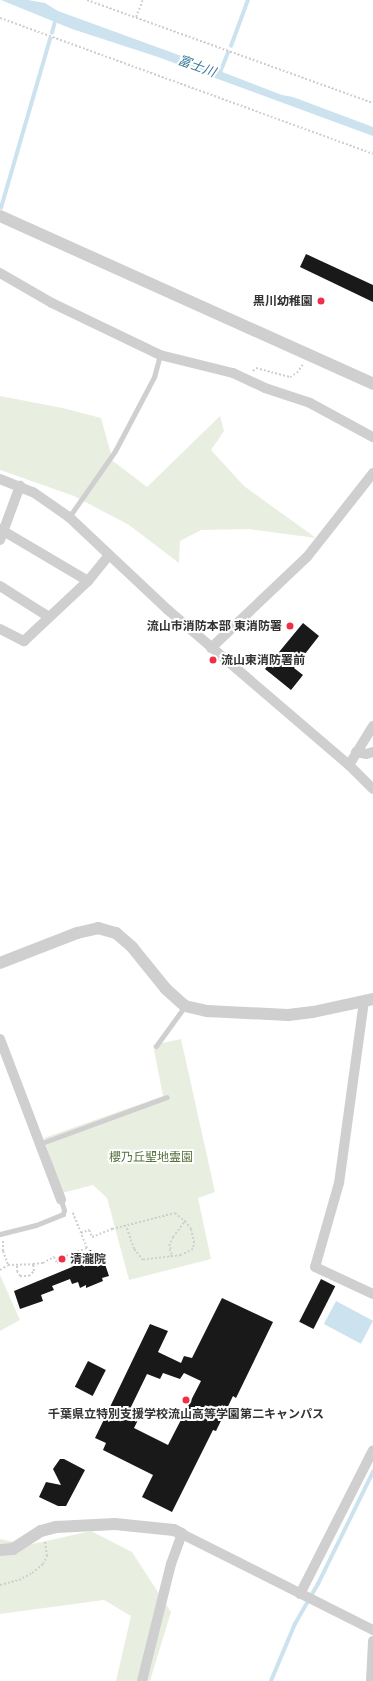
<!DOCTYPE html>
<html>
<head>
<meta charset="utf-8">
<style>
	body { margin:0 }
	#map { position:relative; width:373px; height:1681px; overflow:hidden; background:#fff; font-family:Quicksand,"Noto Sans JP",sans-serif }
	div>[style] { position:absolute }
	.green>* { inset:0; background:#e9efe0 }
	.water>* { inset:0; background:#cce3ef; transform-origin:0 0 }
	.stream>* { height:3.5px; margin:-1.75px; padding:0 1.75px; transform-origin:1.75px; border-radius:1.75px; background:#cce3ef }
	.building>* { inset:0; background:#191919; transform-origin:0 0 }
	.path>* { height:2px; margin-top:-1px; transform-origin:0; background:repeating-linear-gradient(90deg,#cfcfcf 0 2px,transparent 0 4px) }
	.service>* { height:5px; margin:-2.5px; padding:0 2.5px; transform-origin:2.5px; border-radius:2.5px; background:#cfcfcf }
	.minor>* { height:10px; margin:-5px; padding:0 5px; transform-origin:5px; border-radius:5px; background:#cfcfcf }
	.tertiary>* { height:12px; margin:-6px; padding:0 6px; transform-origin:6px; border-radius:6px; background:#cfcfcf }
	.dots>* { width:11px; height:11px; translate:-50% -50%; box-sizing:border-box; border:2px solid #fff; border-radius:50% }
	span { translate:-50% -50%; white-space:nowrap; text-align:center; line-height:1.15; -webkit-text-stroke:4px #fff; paint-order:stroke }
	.poi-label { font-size:12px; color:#323232; font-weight:700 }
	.right { translate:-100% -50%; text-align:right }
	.left { translate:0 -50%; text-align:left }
	.park-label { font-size:12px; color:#57713c }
	.water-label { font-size:13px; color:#3a799a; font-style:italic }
</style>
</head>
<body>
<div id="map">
	<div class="green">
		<i style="clip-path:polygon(0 396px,63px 408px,101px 418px,113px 461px,147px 487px,220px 416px,224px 431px,211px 450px,244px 486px,316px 538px,249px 529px,201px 530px,180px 541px,179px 563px,129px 525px,74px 496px,0 470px)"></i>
		<i style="clip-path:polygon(181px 1039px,215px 1192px,198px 1198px,211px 1259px,129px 1280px,107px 1198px,93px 1185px,62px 1193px,44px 1138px,163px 1096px,153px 1045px)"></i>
		<i style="clip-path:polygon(0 1275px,20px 1320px,0 1331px)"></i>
		<i style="clip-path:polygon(91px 1531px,132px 1552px,171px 1612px,150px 1681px,116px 1681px,131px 1616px,104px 1600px,0 1614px,0 1539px,28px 1545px)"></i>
	</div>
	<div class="water">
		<i style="clip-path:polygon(1px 0,28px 0,45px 3px,58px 11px,176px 54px,282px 95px,293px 97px,373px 127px,373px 136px,158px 57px,72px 29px)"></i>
		<i style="left:336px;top:1301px;width:42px;height:26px;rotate:28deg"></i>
	</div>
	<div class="stream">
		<i style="left:52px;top:33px;width:16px;rotate:-75deg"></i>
		<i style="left:231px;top:46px;width:49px;rotate:-69.7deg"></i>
		<i style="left:219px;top:75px;width:24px;rotate:-68deg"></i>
		<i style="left:1px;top:208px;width:176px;rotate:-73.8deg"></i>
		<i style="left:271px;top:1681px;width:62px;rotate:-67.2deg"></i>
		<i style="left:295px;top:1624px;width:46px;rotate:-60.1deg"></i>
		<i style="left:318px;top:1584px;width:125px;rotate:-63.8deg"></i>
	</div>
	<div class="building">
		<i style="clip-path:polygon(306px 254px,373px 285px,373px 302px,300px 267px)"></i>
		<i style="clip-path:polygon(303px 623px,319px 636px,294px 668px,303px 675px,291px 690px,265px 669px)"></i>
		<i style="clip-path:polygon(91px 1250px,93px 1255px,101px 1252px,109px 1276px,102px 1278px,103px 1281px,86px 1288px,86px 1285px,80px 1288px,78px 1282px,72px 1284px,70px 1279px,52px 1286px,54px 1290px,41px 1295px,43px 1301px,20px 1309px,14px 1291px,72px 1267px,71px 1264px,76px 1262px,74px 1257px)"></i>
		<i style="left:321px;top:1279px;width:16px;height:48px;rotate:27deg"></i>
		<i style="clip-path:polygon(evenodd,222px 1298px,273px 1322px,236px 1398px,233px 1396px,216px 1431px,213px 1430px,172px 1512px,142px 1497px,153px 1475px,103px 1450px,106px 1443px,95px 1438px,150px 1324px,168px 1331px,158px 1352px,181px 1363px,184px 1356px,192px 1358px,222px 1298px,163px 1373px,180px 1379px,184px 1373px,201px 1381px,168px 1445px,134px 1428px,141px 1414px,130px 1409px,147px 1374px,160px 1379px,163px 1373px)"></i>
		<i style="left:88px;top:1361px;width:20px;height:29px;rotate:27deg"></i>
		<i style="clip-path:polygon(60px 1459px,64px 1459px,85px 1470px,66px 1506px,58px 1506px,39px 1497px,46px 1482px,61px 1485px,53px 1469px)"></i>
	</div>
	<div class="path">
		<i style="left:87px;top:0;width:304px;rotate:19.8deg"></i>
		<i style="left:136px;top:17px;width:18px;rotate:-68deg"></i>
		<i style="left:0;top:18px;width:397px;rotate:20deg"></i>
		<i style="left:253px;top:371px;width:4px;rotate:-45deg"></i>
		<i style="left:256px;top:368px;width:35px;rotate:15deg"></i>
		<i style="left:290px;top:377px;width:8px;rotate:-30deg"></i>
		<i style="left:297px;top:373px;width:11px;rotate:-56deg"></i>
		<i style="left:81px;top:1233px;width:9px;rotate:-21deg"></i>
		<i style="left:89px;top:1230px;width:8px;rotate:67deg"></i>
		<i style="left:92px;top:1237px;width:22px;rotate:-22deg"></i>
		<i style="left:112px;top:1229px;width:65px;rotate:-14.3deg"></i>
		<i style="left:175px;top:1213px;width:13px;rotate:39deg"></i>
		<i style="left:185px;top:1221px;width:10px;rotate:53deg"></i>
		<i style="left:191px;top:1229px;width:12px;rotate:76deg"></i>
		<i style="left:194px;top:1241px;width:8px;rotate:97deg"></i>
		<i style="left:193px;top:1249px;width:13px;rotate:153deg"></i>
		<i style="left:181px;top:1255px;width:38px;rotate:173deg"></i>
		<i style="left:143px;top:1260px;width:14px;rotate:-129deg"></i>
		<i style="left:134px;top:1249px;width:24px;rotate:-109deg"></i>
		<i style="left:3px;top:1241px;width:10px;rotate:90deg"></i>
		<i style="left:3px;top:1251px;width:15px;rotate:70deg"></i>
		<i style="left:8px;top:1265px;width:25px;rotate:-2deg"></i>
		<i style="left:33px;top:1264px;width:10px;rotate:-6deg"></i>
		<i style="left:43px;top:1263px;width:13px;rotate:-29deg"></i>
		<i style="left:54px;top:1257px;width:7px;rotate:63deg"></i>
		<i style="left:57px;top:1263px;width:11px;rotate:-38deg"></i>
		<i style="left:66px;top:1256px;width:22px;rotate:-21deg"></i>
		<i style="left:87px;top:1248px;width:40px;rotate:-112deg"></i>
		<i style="left:171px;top:1257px;width:3px;rotate:-72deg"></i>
		<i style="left:172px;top:1254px;width:4px;rotate:-135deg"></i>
		<i style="left:169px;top:1251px;width:3px;rotate:-45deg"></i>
		<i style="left:171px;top:1249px;width:4px;rotate:-124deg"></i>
		<i style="left:169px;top:1246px;width:10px;rotate:-66deg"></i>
		<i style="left:173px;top:1237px;width:20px;rotate:-53deg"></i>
		<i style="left:17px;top:1266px;width:5px;rotate:90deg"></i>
		<i style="left:17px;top:1271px;width:6px;rotate:59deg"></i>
		<i style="left:20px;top:1276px;width:9px"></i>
		<i style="left:29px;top:1276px;width:7px;rotate:-45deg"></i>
		<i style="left:34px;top:1271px;width:7px;rotate:-98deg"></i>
		<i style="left:0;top:1270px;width:9px;rotate:-32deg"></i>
		<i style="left:0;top:1585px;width:20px;rotate:-15deg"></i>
		<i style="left:19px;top:1580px;width:15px;rotate:-28deg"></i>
		<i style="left:32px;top:1573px;width:14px;rotate:-39deg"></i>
		<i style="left:43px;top:1564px;width:9px;rotate:-63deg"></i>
		<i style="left:47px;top:1556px;width:15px;rotate:-98deg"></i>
	</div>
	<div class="service">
		<i style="left:69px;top:517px;width:80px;rotate:-55.1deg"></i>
		<i style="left:115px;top:451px;width:84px;rotate:-62.2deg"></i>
		<i style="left:154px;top:377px;width:23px;rotate:-75deg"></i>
		<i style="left:156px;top:1046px;width:49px;rotate:-54.1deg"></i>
		<i style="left:39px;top:1144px;width:136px;rotate:-20.2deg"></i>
		<i style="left:0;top:1234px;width:37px;rotate:-14deg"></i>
		<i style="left:36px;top:1225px;width:29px;rotate:-22deg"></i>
		<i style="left:63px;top:1214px;width:4px;rotate:-76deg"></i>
		<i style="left:64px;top:1210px;width:10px;rotate:-107deg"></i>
	</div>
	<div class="minor">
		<i style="left:0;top:273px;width:60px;rotate:30deg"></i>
		<i style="left:52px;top:303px;width:120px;rotate:25.7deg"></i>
		<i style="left:160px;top:355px;width:75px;rotate:13.9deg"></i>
		<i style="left:233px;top:373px;width:35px;rotate:25deg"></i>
		<i style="left:265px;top:388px;width:47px;rotate:18.4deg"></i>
		<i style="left:310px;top:403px;width:72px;rotate:28.4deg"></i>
		<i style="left:0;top:479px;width:35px;rotate:22deg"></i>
		<i style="left:33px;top:492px;width:44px;rotate:34.8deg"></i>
		<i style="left:69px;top:517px;width:136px;rotate:43.2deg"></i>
		<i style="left:168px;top:610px;width:238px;rotate:40.6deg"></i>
		<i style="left:349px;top:765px;width:34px;rotate:45deg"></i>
		<i style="left:0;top:529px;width:102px;rotate:30.6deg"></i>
		<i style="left:0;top:540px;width:58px;rotate:-69.7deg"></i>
		<i style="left:0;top:586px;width:58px;rotate:32.3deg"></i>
		<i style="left:0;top:629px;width:27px;rotate:27deg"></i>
		<i style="left:24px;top:641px;width:88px;rotate:-43.2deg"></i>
		<i style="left:88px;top:581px;width:33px;rotate:-51deg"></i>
		<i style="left:211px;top:648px;width:132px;rotate:-43.5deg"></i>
		<i style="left:307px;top:557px;width:107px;rotate:-51.8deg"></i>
		<i style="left:356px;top:752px;width:10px;rotate:11deg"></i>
		<i style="left:366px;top:754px;width:7px;rotate:-16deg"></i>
		<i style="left:349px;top:765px;width:46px;rotate:-58.4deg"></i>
		<i style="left:364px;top:1001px;width:184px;rotate:97.8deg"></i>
		<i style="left:339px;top:1183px;width:87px;rotate:105.9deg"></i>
		<i style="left:315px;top:1267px;width:64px;rotate:25deg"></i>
		<i style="left:0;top:1039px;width:172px;rotate:69.2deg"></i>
		<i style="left:300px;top:1594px;width:161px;rotate:-63.1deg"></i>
		<i style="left:142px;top:1681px;width:121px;rotate:-76.1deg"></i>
		<i style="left:171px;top:1564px;width:32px;rotate:-70deg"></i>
		<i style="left:182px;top:1534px;width:214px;rotate:26.7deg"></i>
		<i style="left:371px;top:1681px;width:40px;rotate:-87.1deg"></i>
	</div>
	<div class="tertiary">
		<i style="left:0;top:216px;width:409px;rotate:24.2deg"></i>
		<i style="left:0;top:963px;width:83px;rotate:-21.3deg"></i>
		<i style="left:77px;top:933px;width:22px;rotate:-13deg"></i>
		<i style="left:98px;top:928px;width:19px;rotate:16deg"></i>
		<i style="left:116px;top:933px;width:21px;rotate:41deg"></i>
		<i style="left:132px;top:947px;width:54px;rotate:51deg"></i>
		<i style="left:166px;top:989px;width:25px;rotate:42deg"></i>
		<i style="left:185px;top:1006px;width:23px;rotate:13deg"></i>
		<i style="left:207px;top:1011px;width:81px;rotate:2.8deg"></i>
		<i style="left:288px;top:1015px;width:25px;rotate:-7deg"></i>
		<i style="left:313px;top:1012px;width:61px;rotate:-12.2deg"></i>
		<i style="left:0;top:1550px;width:13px;rotate:-4deg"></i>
		<i style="left:13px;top:1549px;width:33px;rotate:-33deg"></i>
		<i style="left:41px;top:1531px;width:16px;rotate:-15deg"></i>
		<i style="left:56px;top:1527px;width:59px;rotate:-2.9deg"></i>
		<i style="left:115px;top:1524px;width:59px;rotate:5.8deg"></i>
		<i style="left:174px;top:1530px;width:9px;rotate:27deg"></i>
	</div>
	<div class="dots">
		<i style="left:321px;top:301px;background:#ee2f47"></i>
		<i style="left:290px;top:626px;background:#ee2f47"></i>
		<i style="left:213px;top:660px;background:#ee2f47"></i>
		<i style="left:62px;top:1259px;background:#ee2f47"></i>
		<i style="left:186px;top:1400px;background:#ee2f47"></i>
	</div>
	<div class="poi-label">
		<span class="right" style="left:313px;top:301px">黒川幼稚園</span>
		<span class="right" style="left:282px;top:626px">流山市消防本部 東消防署</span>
		<span class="left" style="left:221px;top:660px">流山東消防署前</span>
		<span class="left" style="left:70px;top:1259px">清瀧院</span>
		<span style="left:186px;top:1414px">千葉県立特別支援学校流山高等学園第二キャンパス</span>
	</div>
	<div class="park-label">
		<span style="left:151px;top:1157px">櫻乃丘聖地霊園</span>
	</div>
	<div class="water-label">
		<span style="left:197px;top:66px;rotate:20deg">富士川</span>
	</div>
</div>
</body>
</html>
